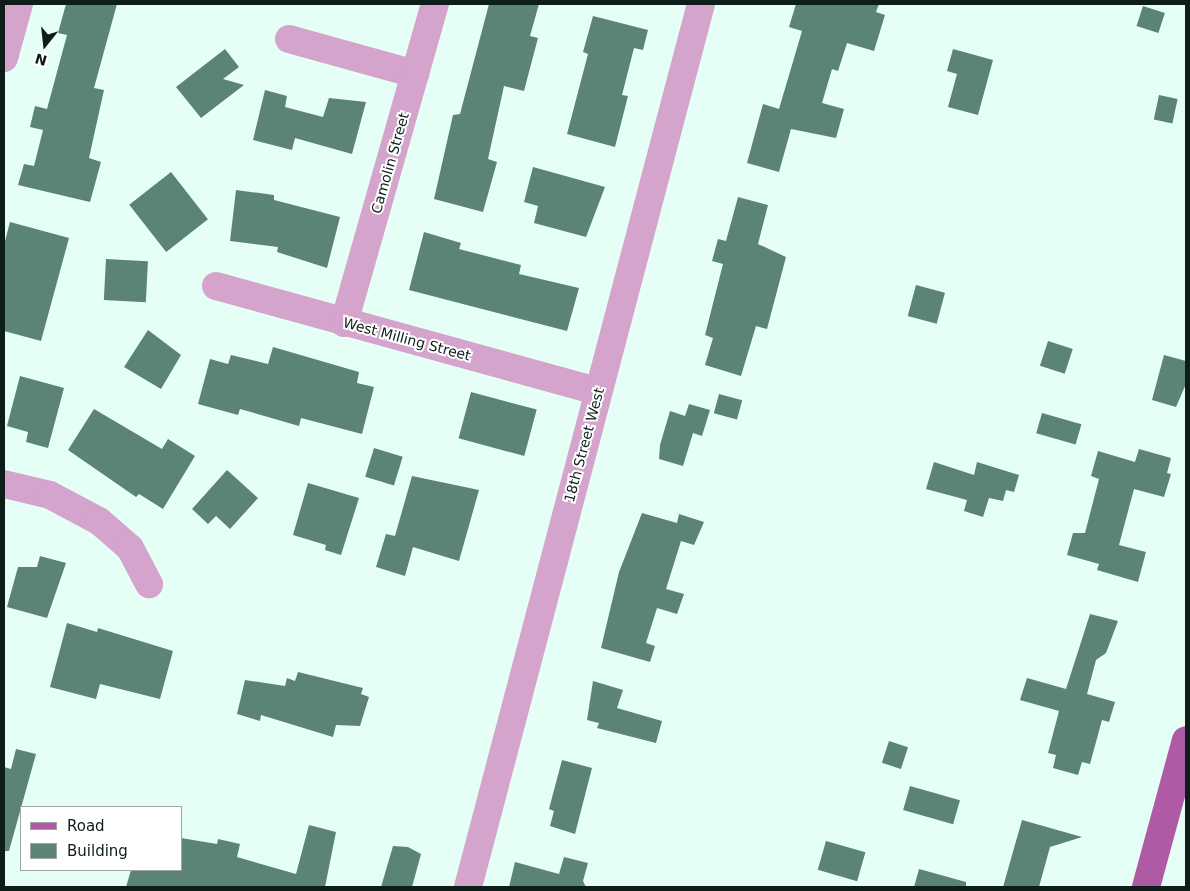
<!DOCTYPE html>
<html>
<head>
<meta charset="utf-8">
<style>
	body { margin:0 }
	#map { position:relative; width:1190px; height:891px; overflow:hidden; background:#e5fff7; font-family:"DejaVu Sans",sans-serif }
	div>[style] { position:absolute }
	.building>* { inset:0; background:#5b8378; transform-origin:0 0 }
	.minor>* { height:28px; margin:-14px; padding:0 14px; transform-origin:14px; border-radius:14px; background:#d4a4cc }
	.major>* { height:28px; margin:-14px; padding:0 14px; transform-origin:14px; border-radius:14px; background:#af5aa5 }
	span { translate:-50% -50%; white-space:nowrap; text-align:center; line-height:1.15; -webkit-text-stroke:4px #fff; paint-order:stroke }
	.street-label { font-size:14px; color:#0d1d19 }
	.frame { position:absolute; inset:0; border:5px solid #0d1d19; pointer-events:none }
	.legend { position:absolute; left:20px; top:806px; width:162px; height:65px; box-sizing:border-box; background:#fff; border:1px solid #9ea5a3; margin:0; padding:6px 9px; list-style:none; font-size:15px; color:#0d1d19 }
	.legend li { display:flex; align-items:center; gap:10px; height:25px }
	.legend b { width:25px; border:1px solid #9ea5a3 }
	.north { position:absolute; left:20px; top:20px; width:50px; height:50px; -webkit-text-stroke:4px #fff; paint-order:stroke; rotate:196deg; font-size:14px; font-weight:700; line-height:20px; text-align:center; color:#0d1d19 }
	.north::after { content:''; display:block; margin:auto; width:18px; height:22px; background:#0d1d19; clip-path:polygon(50% 0,100% 100%,50% 72%,0 100%) }
</style>
</head>
<body>
<div id="map">
	<div class="building">
		<i style="clip-path:polygon(66px 4px,117px 4px,94px 88px,104px 90px,89px 158px,101px 162px,90px 202px,18px 185px,24px 164px,34px 166px,43px 130px,30px 127px,35px 106px,47px 109px,67px 35px,58px 33px)"></i>
		<i style="clip-path:polygon(489px 4px,539px 4px,530px 36px,538px 38px,524px 91px,504px 86px,488px 159px,497px 162px,483px 212px,434px 199px,453px 115px,460px 114px)"></i>
		<i style="clip-path:polygon(796px 4px,879px 4px,876px 12px,885px 15px,874px 51px,847px 43px,838px 71px,832px 69px,822px 103px,844px 109px,836px 138px,791px 129px,779px 172px,747px 163px,763px 104px,779px 109px,802px 31px,789px 27px)"></i>
		<i style="left:1143px;top:6px;width:23px;height:21px;rotate:18deg"></i>
		<i style="clip-path:polygon(593px 16px,648px 30px,643px 50px,634px 48px,622px 95px,628px 96px,615px 147px,567px 134px,588px 54px,583px 52px)"></i>
		<i style="clip-path:polygon(225px 49px,239px 67px,223px 79px,244px 85px,201px 118px,176px 87px)"></i>
		<i style="clip-path:polygon(953px 49px,993px 60px,978px 115px,948px 107px,957px 74px,947px 71px)"></i>
		<i style="clip-path:polygon(265px 90px,287px 96px,285px 107px,323px 117px,329px 98px,366px 102px,352px 154px,295px 138px,292px 150px,253px 140px)"></i>
		<i style="left:1159px;top:95px;width:19px;height:25px;rotate:12deg"></i>
		<i style="clip-path:polygon(533px 167px,605px 187px,586px 237px,534px 223px,538px 206px,524px 202px)"></i>
		<i style="left:171px;top:172px;width:60px;height:53px;rotate:52deg"></i>
		<i style="clip-path:polygon(236px 190px,274px 195px,274px 200px,340px 217px,327px 268px,277px 252px,278px 247px,230px 241px)"></i>
		<i style="clip-path:polygon(738px 197px,768px 205px,758px 244px,786px 257px,767px 329px,756px 326px,741px 376px,705px 365px,713px 338px,705px 335px,723px 264px,712px 261px,718px 239px,726px 241px)"></i>
		<i style="clip-path:polygon(10px 222px,69px 238px,41px 341px,4px 331px,4px 245px)"></i>
		<i style="clip-path:polygon(424px 232px,461px 243px,459px 249px,521px 265px,519px 274px,579px 288px,567px 331px,409px 290px)"></i>
		<i style="left:106px;top:259px;width:42px;height:41px;rotate:3deg"></i>
		<i style="left:916px;top:285px;width:30px;height:32px;rotate:15deg"></i>
		<i style="clip-path:polygon(148px 330px,181px 355px,161px 389px,124px 367px)"></i>
		<i style="left:1048px;top:341px;width:26px;height:26px;rotate:18deg"></i>
		<i style="clip-path:polygon(273px 347px,359px 372px,357px 383px,374px 387px,362px 434px,301px 418px,299px 426px,240px 409px,238px 415px,198px 404px,210px 359px,228px 364px,231px 355px,268px 364px)"></i>
		<i style="clip-path:polygon(1164px 355px,1186px 361px,1186px 384px,1176px 407px,1152px 400px)"></i>
		<i style="clip-path:polygon(20px 376px,64px 388px,48px 448px,26px 442px,28px 432px,7px 426px)"></i>
		<i style="left:471px;top:392px;width:68px;height:48px;rotate:15deg"></i>
		<i style="left:719px;top:394px;width:24px;height:20px;rotate:15deg"></i>
		<i style="clip-path:polygon(689px 404px,710px 410px,702px 436px,693px 433px,683px 466px,659px 459px,660px 445px,670px 411px,685px 416px)"></i>
		<i style="clip-path:polygon(94px 409px,162px 449px,168px 439px,195px 456px,163px 509px,139px 494px,136px 497px,68px 450px)"></i>
		<i style="left:1042px;top:413px;width:41px;height:21px;rotate:16deg"></i>
		<i style="left:374px;top:448px;width:30px;height:30px;rotate:17deg"></i>
		<i style="clip-path:polygon(1139px 449px,1171px 458px,1167px 473px,1171px 474px,1164px 497px,1134px 489px,1119px 545px,1146px 552px,1138px 582px,1097px 570px,1099px 564px,1067px 555px,1073px 533px,1085px 533px,1099px 479px,1091px 476px,1098px 451px,1135px 462px)"></i>
		<i style="clip-path:polygon(934px 462px,974px 475px,977px 462px,1019px 475px,1014px 492px,1006px 490px,1003px 501px,989px 498px,983px 517px,964px 511px,967px 500px,926px 489px)"></i>
		<i style="clip-path:polygon(227px 470px,258px 498px,230px 529px,216px 516px,208px 524px,192px 509px)"></i>
		<i style="clip-path:polygon(412px 476px,479px 490px,459px 561px,413px 547px,405px 576px,376px 567px,386px 534px,395px 536px)"></i>
		<i style="clip-path:polygon(308px 483px,359px 498px,341px 555px,325px 550px,326px 545px,293px 535px)"></i>
		<i style="clip-path:polygon(642px 513px,677px 523px,679px 514px,704px 522px,694px 545px,681px 541px,666px 589px,684px 594px,677px 614px,657px 608px,646px 643px,655px 646px,650px 662px,601px 648px,619px 572px)"></i>
		<i style="clip-path:polygon(40px 556px,66px 563px,47px 618px,7px 607px,18px 567px,37px 567px)"></i>
		<i style="clip-path:polygon(1090px 614px,1118px 621px,1106px 653px,1096px 660px,1087px 694px,1115px 702px,1109px 722px,1102px 720px,1090px 764px,1082px 762px,1078px 775px,1053px 768px,1056px 755px,1048px 753px,1059px 711px,1020px 700px,1027px 678px,1066px 689px)"></i>
		<i style="clip-path:polygon(67px 623px,97px 632px,98px 628px,173px 651px,160px 699px,100px 684px,96px 699px,50px 687px)"></i>
		<i style="clip-path:polygon(298px 672px,363px 688px,361px 694px,369px 697px,360px 726px,336px 725px,333px 737px,261px 715px,260px 721px,237px 714px,245px 680px,285px 686px,287px 678px,295px 681px)"></i>
		<i style="clip-path:polygon(593px 681px,623px 690px,617px 708px,662px 721px,656px 743px,597px 728px,599px 723px,587px 720px)"></i>
		<i style="left:889px;top:741px;width:20px;height:23px;rotate:18deg"></i>
		<i style="clip-path:polygon(16px 749px,36px 754px,9px 851px,4px 851px,4px 767px,11px 769px)"></i>
		<i style="clip-path:polygon(562px 760px,592px 768px,575px 834px,550px 826px,554px 811px,549px 809px)"></i>
		<i style="left:910px;top:786px;width:52px;height:25px;rotate:16deg"></i>
		<i style="clip-path:polygon(1022px 820px,1082px 837px,1050px 847px,1039px 887px,1003px 887px)"></i>
		<i style="clip-path:polygon(309px 825px,336px 832px,325px 887px,126px 887px,131px 870px,181px 870px,181px 838px,217px 844px,218px 839px,240px 844px,237px 857px,296px 874px)"></i>
		<i style="left:826px;top:841px;width:41px;height:30px;rotate:16deg"></i>
		<i style="clip-path:polygon(393px 846px,408px 847px,421px 854px,412px 887px,381px 887px)"></i>
		<i style="clip-path:polygon(564px 857px,588px 863px,583px 881px,586px 887px,509px 887px,515px 862px,559px 874px)"></i>
		<i style="clip-path:polygon(919px 869px,966px 882px,966px 887px,914px 887px)"></i>
	</div>
	<div class="minor">
		<i style="left:289px;top:39px;width:131px;rotate:15.5deg"></i>
		<i style="left:4px;top:58px;width:56px;rotate:-74.5deg"></i>
		<i style="left:216px;top:286px;width:396px;rotate:15.4deg"></i>
		<i style="left:344px;top:323px;width:332px;rotate:-74.1deg"></i>
		<i style="left:4px;top:484px;width:47px;rotate:13.4deg"></i>
		<i style="left:50px;top:495px;width:55px;rotate:28deg"></i>
		<i style="left:99px;top:521px;width:41px;rotate:41.1deg"></i>
		<i style="left:130px;top:548px;width:41px;rotate:62.2deg"></i>
		<i style="left:468px;top:887px;width:913px;rotate:-75.22deg"></i>
	</div>
	<div class="major">
		<i style="left:1146px;top:887px;width:152px;rotate:-74.8deg"></i>
	</div>
	<div class="street-label">
		<span style="left:390px;top:163px;rotate:-74deg">Camolin Street</span>
		<span style="left:407px;top:339px;rotate:15deg">West Milling Street</span>
		<span style="left:584px;top:445px;rotate:-75deg">18th Street West</span>
	</div>
	<div class="frame"></div>
	<ul class="legend">
	<li><b style="height:6px;background:#af5aa5"></b>Road</li>
	<li><b style="height:14px;background:#5b8378"></b>Building</li>
	</ul>
	<div class="north">N</div>
</div>
</body>
</html>
